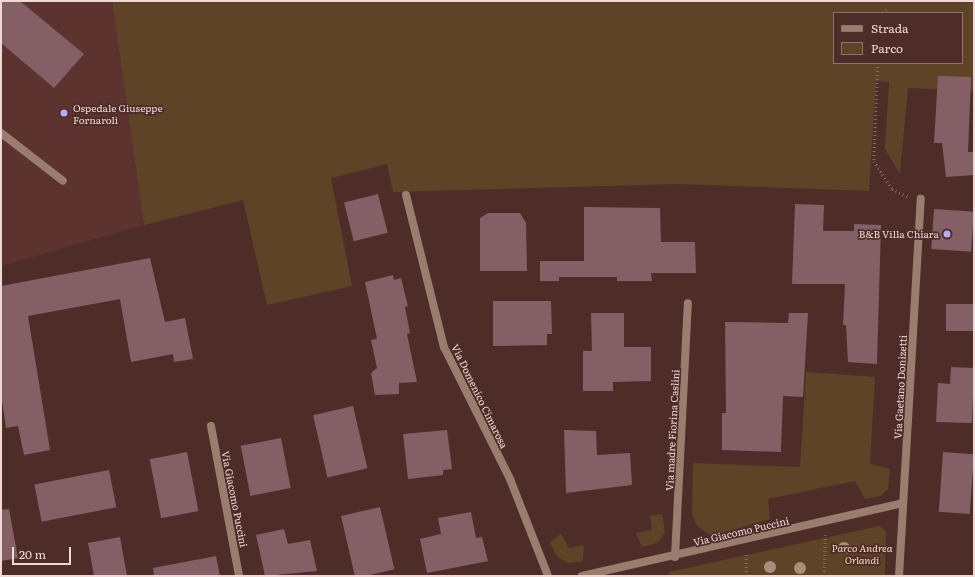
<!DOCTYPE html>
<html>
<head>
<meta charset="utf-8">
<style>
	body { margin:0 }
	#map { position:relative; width:975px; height:577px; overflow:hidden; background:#4e2d29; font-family:Literata,serif }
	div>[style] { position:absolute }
	.built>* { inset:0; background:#5c332f }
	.green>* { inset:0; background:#5e4327 }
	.building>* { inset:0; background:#845f66; transform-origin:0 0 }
	.path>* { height:2.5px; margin-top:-1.25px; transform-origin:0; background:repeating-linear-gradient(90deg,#866965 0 1px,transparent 0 4px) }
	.lane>* { height:8px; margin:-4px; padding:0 4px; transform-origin:4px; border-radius:4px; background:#9a7d6f }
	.street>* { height:8px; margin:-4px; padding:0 4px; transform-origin:4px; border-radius:4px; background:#9a7d6f }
	.trees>* { width:12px; height:12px; margin:-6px; border-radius:50%; background:#ac8d7c }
	.dots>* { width:11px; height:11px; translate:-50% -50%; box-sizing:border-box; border:2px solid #4e2d29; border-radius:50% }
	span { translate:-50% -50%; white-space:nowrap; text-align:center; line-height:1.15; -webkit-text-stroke:3.5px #4e2d29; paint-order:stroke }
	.poi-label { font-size:10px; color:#efd9d6 }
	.left { translate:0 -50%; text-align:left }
	.right { translate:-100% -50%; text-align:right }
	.street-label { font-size:10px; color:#efd9d6 }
	.park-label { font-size:10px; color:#f8dbbf; font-style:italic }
	.frame { position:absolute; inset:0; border:2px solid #efd9d6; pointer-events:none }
	.legend { position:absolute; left:833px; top:12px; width:130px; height:52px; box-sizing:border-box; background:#4e2d29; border:1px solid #8e726e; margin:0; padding:5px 7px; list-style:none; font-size:12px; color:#efd9d6 }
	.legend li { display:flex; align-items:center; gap:8px; height:20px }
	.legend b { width:20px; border:1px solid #8e726e }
	.scale { position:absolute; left:12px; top:547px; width:59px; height:18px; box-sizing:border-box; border:2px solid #efd9d6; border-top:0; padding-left:5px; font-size:12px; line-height:14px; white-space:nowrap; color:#efd9d6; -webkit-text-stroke:3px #4e2d29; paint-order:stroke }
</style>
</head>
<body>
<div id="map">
	<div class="built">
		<i style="clip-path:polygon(1px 1px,112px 1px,144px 225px,1px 266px)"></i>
	</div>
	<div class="green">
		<i style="clip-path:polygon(evenodd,112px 1px,974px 1px,974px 91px,908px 88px,900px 174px,885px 149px,889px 82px,876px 81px,869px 191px,680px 184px,393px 192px,387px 164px,331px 178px,352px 286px,267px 305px,243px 200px,144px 225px,112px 1px,834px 13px,962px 13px,962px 63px,834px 63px,834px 13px)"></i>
		<i style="clip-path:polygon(806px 372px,875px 377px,870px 464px,890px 469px,888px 489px,881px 496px,865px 499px,855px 481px,768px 499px,770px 519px,712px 536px,697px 526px,692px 514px,693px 463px,800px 467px)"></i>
		<i style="clip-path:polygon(662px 514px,665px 533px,657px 543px,642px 547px,636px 533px,652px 530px,650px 516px)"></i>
		<i style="clip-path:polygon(879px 526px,886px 531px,885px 576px,670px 576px,669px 572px)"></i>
		<i style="clip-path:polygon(561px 534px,569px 548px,584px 545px,583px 561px,568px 563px,557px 557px,550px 542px)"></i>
	</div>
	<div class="building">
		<i style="clip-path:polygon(1px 1px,20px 1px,84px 54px,54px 88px,1px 43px)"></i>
		<i style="clip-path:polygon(938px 76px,971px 77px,968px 152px,974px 152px,974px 175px,946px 177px,942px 143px,934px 143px)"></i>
		<i style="left:378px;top:194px;width:40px;height:35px;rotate:76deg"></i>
		<i style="clip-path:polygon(795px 204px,824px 205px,823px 231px,854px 231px,854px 224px,881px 225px,877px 364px,848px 362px,846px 325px,843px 325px,845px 284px,792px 284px)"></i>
		<i style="clip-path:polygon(584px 207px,660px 208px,661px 242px,695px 242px,696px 273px,651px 273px,652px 281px,617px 281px,617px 277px,559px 277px,559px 281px,540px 281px,540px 261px,584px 261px)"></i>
		<i style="left:934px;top:209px;width:40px;height:40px;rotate:4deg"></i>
		<i style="clip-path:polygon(488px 213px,520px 213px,526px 223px,527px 271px,480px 271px,480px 218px)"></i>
		<i style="clip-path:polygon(150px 258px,165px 322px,185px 318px,193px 359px,174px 362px,173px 354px,131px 362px,120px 299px,28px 316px,50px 450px,24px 455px,18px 426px,6px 428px,1px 393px,1px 286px)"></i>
		<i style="clip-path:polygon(393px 275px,394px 280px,401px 278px,408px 306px,405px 307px,410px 333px,407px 334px,417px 382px,399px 383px,399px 394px,375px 395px,371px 373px,377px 368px,371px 340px,377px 339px,365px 282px)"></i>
		<i style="clip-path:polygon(493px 301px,551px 301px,552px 334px,547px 334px,547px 345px,493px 346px)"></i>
		<i style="left:946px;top:304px;width:28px;height:27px"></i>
		<i style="clip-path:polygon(591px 313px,624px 313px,624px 347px,651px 347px,651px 381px,613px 382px,613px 391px,583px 391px,583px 351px,592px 351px)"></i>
		<i style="clip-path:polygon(789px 313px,808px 313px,803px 397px,783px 396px,781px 452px,722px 450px,722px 413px,726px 413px,725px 322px,788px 323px)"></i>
		<i style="clip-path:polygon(951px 367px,974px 368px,972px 423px,936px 422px,938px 383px,950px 384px)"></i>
		<i style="left:353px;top:406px;width:64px;height:41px;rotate:77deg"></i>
		<i style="clip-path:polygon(447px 430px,452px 469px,443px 470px,443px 475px,408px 479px,403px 434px)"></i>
		<i style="clip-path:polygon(564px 430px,596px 431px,597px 455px,630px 453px,632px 485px,566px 493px)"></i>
		<i style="left:281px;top:438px;width:51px;height:41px;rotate:79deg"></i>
		<i style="left:187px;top:452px;width:60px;height:38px;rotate:79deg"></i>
		<i style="left:943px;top:452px;width:31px;height:60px;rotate:4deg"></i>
		<i style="left:109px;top:470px;width:38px;height:76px;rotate:79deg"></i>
		<i style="left:380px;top:507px;width:64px;height:40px;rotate:77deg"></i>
		<i style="clip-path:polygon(9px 509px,18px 558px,1px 561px,1px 510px)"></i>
		<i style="clip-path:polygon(471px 512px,476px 538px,482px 537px,488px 561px,427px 573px,420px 539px,441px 534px,438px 518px)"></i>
		<i style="clip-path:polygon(284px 529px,288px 544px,310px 540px,317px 571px,265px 576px,256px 535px)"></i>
		<i style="clip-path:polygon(120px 537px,127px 576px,94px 576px,88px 543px)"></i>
		<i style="clip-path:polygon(216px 556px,220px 576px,154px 576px,153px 568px)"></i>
	</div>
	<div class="path">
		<i style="left:883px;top:13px;width:7px;rotate:-45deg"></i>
		<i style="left:878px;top:63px;width:98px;rotate:92.3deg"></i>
		<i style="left:874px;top:161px;width:33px;rotate:57deg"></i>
		<i style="left:892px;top:189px;width:19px;rotate:25deg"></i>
		<i style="left:746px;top:576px;width:23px;rotate:-90deg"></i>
		<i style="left:824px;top:576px;width:41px;rotate:-88.6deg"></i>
	</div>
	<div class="lane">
		<i style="left:1px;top:133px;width:78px;rotate:37.7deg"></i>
	</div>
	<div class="street">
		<i style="left:406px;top:195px;width:157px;rotate:76deg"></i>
		<i style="left:444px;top:347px;width:148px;rotate:63.4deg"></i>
		<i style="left:510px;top:479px;width:104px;rotate:68.6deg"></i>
		<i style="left:211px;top:426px;width:153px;rotate:79.4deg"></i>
		<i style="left:675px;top:557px;width:254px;rotate:-87.1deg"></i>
		<i style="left:582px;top:576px;width:329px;rotate:-12.8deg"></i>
		<i style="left:899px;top:576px;width:378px;rotate:-86.7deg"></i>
	</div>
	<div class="trees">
		<i style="left:844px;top:548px"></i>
		<i style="left:770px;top:567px"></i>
		<i style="left:800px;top:568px"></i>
	</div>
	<div class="dots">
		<i style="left:64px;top:113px;background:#b4acf9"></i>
		<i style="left:947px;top:234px;background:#b4acf9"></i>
	</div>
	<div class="poi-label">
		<span class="left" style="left:73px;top:113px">Ospedale Giuseppe<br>Fornaroli</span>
		<span class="right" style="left:939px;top:234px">B&amp;B Villa Chiara</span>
	</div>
	<div class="street-label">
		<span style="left:900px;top:387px;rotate:-87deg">Via Gaetano Donizetti</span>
		<span style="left:480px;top:396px;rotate:64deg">Via Domenico Cimarosa</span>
		<span style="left:672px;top:430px;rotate:-87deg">Via madre Fiorina Caslini</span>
		<span style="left:235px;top:499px;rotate:79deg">Via Giacomo Puccini</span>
		<span style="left:741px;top:531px;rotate:-13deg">Via Giacomo Puccini</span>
	</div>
	<div class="park-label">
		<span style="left:862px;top:553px">Parco Andrea<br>Orlandi</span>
	</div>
	<div class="frame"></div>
	<ul class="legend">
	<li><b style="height:5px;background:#9a7d6f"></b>Strada</li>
	<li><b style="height:11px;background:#5e4327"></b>Parco</li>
	</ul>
	<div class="scale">20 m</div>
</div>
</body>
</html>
